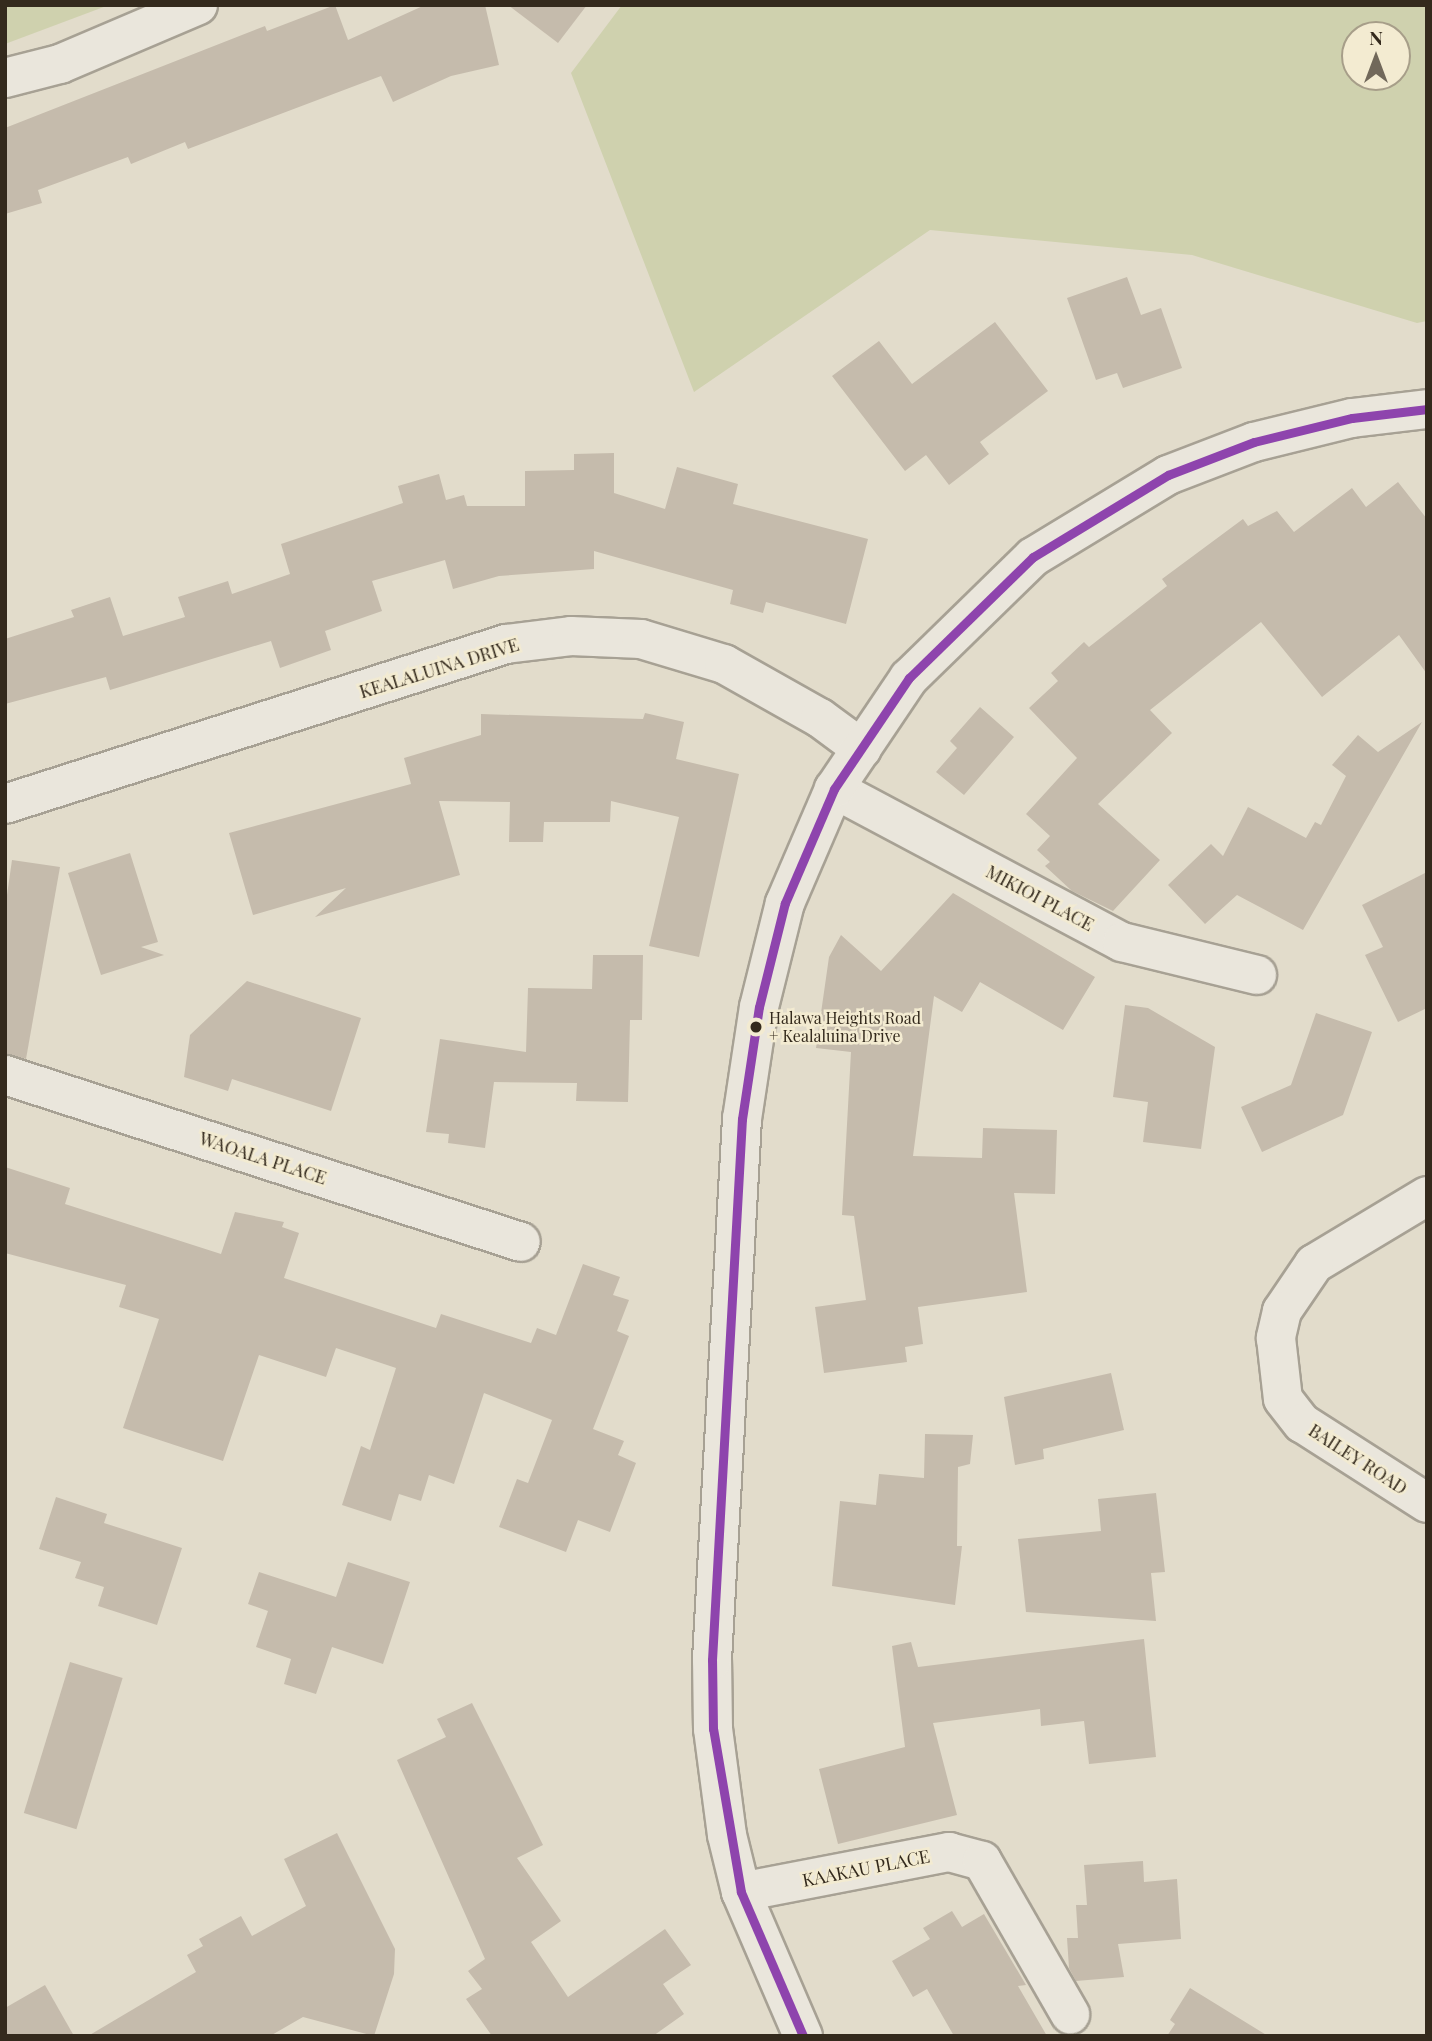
<!DOCTYPE html>
<html>
<head>
<meta charset="utf-8">
<style>
	body { margin:0 }
	#map { position:relative; width:1432px; height:2041px; overflow:hidden; background:#e2dccb; font-family:"Playfair Display",serif }
	div>[style] { position:absolute }
	.green>* { inset:0; background:#cfd1ae }
	.building>* { inset:0; background:#c5bbac; transform-origin:0 0 }
	.roads { filter:drop-shadow(2px 0 #a7a194) drop-shadow(-2px 0 #a7a194) drop-shadow(0 2px #a7a194) drop-shadow(0 -2px #a7a194) }
	.minor>* { height:38px; margin:-19px; padding:0 19px; transform-origin:19px; border-radius:19px; background:#eae6dc }
	.bus-1>* { height:9px; margin:-4.5px; padding:0 4.5px; transform-origin:4.5px; border-radius:4.5px; background:#8e44ad }
	.dots>* { width:19px; height:19px; translate:-50% -50%; box-sizing:border-box; border:4px solid #f3ebd1; border-radius:50% }
	span { translate:-50% -50%; white-space:nowrap; text-align:center; line-height:1.15; -webkit-text-stroke:5px #f3ebd1; paint-order:stroke }
	.bus-label { font-size:16px; color:#342a1d }
	.left { translate:0 -50%; text-align:left }
	.street-label { font-size:18px; color:#342a1d }
	.frame { position:absolute; inset:0; border:7px solid #342a1d; pointer-events:none }
	.north { position:absolute; left:1341px; top:21px; width:70px; height:70px; box-sizing:border-box; background:#f3ebd1; border:2px solid #a79e89; border-radius:50%; rotate:0deg; font-size:19px; font-weight:700; line-height:28px; text-align:center; color:#342a1d }
	.north::after { content:''; display:block; margin:auto; width:24px; height:32px; background:#71685a; clip-path:polygon(50% 0,100% 100%,50% 72%,0 100%) }
</style>
</head>
<body>
<div id="map">
	<div class="green">
		<i style="clip-path:polygon(5px 5px,109px 5px,5px 44px)"></i>
		<i style="clip-path:polygon(evenodd,622px 5px,1427px 5px,1427px 321px,1417px 323px,1192px 255px,930px 230px,694px 392px,571px 73px,622px 5px,1355px 35px,1397px 35px,1397px 77px,1355px 77px,1355px 35px)"></i>
	</div>
	<div class="building">
		<i style="clip-path:polygon(335px 5px,348px 40px,425px 5px,485px 5px,499px 65px,451px 76px,393px 102px,381px 76px,188px 149px,185px 142px,131px 164px,128px 157px,38px 190px,42px 203px,5px 214px,5px 128px,265px 26px,267px 31px)"></i>
		<i style="clip-path:polygon(508px 5px,587px 5px,558px 43px)"></i>
		<i style="clip-path:polygon(1127px 277px,1141px 315px,1161px 308px,1182px 368px,1123px 388px,1117px 373px,1096px 380px,1067px 298px)"></i>
		<i style="clip-path:polygon(995px 322px,1048px 391px,980px 442px,989px 454px,949px 485px,926px 455px,905px 471px,832px 376px,879px 341px,912px 384px)"></i>
		<i style="clip-path:polygon(614px 453px,614px 493px,665px 509px,677px 467px,738px 484px,733px 504px,868px 539px,846px 624px,766px 602px,763px 613px,730px 604px,733px 590px,594px 551px,594px 569px,499px 576px,453px 589px,445px 560px,372px 581px,382px 611px,325px 631px,331px 650px,280px 668px,271px 641px,110px 690px,106px 677px,5px 704px,5px 639px,74px 617px,71px 610px,110px 597px,123px 636px,185px 617px,178px 597px,228px 581px,232px 594px,290px 574px,281px 544px,403px 503px,398px 486px,439px 474px,446px 500px,464px 495px,467px 506px,525px 506px,525px 471px,574px 470px,574px 454px)"></i>
		<i style="clip-path:polygon(1398px 482px,1427px 519px,1427px 674px,1399px 635px,1322px 697px,1261px 622px,1150px 710px,1172px 733px,1098px 804px,1160px 860px,1113px 911px,1072px 891px,1045px 866px,1050px 862px,1037px 850px,1050px 836px,1026px 814px,1077px 758px,1029px 708px,1058px 681px,1051px 673px,1084px 642px,1089px 647px,1167px 586px,1162px 579px,1243px 519px,1248px 526px,1277px 511px,1294px 532px,1352px 488px,1366px 507px)"></i>
		<i style="clip-path:polygon(980px 707px,1014px 737px,964px 795px,936px 772px,957px 748px,950px 741px)"></i>
		<i style="clip-path:polygon(645px 713px,684px 722px,676px 759px,739px 774px,699px 957px,649px 946px,679px 817px,611px 801px,610px 822px,544px 822px,543px 842px,509px 842px,510px 802px,439px 801px,460px 875px,315px 917px,346px 888px,253px 915px,229px 833px,411px 784px,404px 758px,481px 735px,481px 714px,643px 719px)"></i>
		<i style="clip-path:polygon(1422px 722px,1303px 930px,1237px 895px,1205px 924px,1168px 885px,1211px 844px,1223px 856px,1248px 807px,1306px 838px,1315px 822px,1321px 825px,1346px 776px,1332px 765px,1358px 735px,1378px 752px)"></i>
		<i style="clip-path:polygon(130px 853px,158px 942px,141px 947px,164px 955px,101px 975px,68px 873px)"></i>
		<i style="clip-path:polygon(12px 860px,60px 867px,26px 1059px,5px 1054px,5px 909px)"></i>
		<i style="clip-path:polygon(1427px 872px,1427px 1008px,1398px 1022px,1365px 955px,1383px 947px,1362px 905px)"></i>
		<i style="clip-path:polygon(953px 893px,1095px 977px,1063px 1030px,980px 982px,962px 1012px,934px 996px,913px 1156px,982px 1158px,983px 1128px,1057px 1130px,1055px 1194px,1014px 1193px,1027px 1292px,918px 1307px,923px 1344px,905px 1347px,907px 1362px,824px 1373px,815px 1307px,866px 1300px,854px 1216px,842px 1215px,851px 1052px,816px 1048px,829px 957px,841px 935px,881px 971px)"></i>
		<i style="clip-path:polygon(593px 955px,643px 955px,642px 1020px,630px 1020px,628px 1102px,576px 1101px,577px 1083px,494px 1082px,485px 1148px,448px 1143px,449px 1134px,426px 1132px,440px 1039px,526px 1052px,528px 988px,592px 989px)"></i>
		<i style="clip-path:polygon(247px 981px,361px 1018px,331px 1111px,232px 1079px,228px 1091px,184px 1077px,190px 1035px)"></i>
		<i style="clip-path:polygon(1125px 1005px,1148px 1008px,1215px 1047px,1201px 1149px,1143px 1142px,1148px 1102px,1113px 1097px)"></i>
		<i style="clip-path:polygon(1316px 1013px,1372px 1032px,1343px 1115px,1262px 1152px,1241px 1107px,1291px 1085px)"></i>
		<i style="clip-path:polygon(5px 1167px,70px 1188px,65px 1204px,221px 1254px,235px 1212px,284px 1222px,282px 1227px,299px 1233px,284px 1278px,436px 1328px,441px 1314px,531px 1343px,537px 1328px,556px 1335px,583px 1264px,620px 1277px,613px 1295px,629px 1300px,617px 1331px,629px 1336px,593px 1429px,624px 1441px,618px 1455px,636px 1463px,610px 1532px,578px 1520px,566px 1552px,499px 1527px,517px 1479px,528px 1483px,552px 1420px,484px 1393px,454px 1484px,429px 1475px,421px 1501px,399px 1494px,391px 1521px,342px 1505px,361px 1446px,370px 1450px,396px 1368px,336px 1348px,326px 1377px,259px 1355px,223px 1461px,123px 1428px,159px 1319px,119px 1307px,126px 1285px,5px 1253px)"></i>
		<i style="clip-path:polygon(1111px 1373px,1124px 1430px,1043px 1449px,1044px 1459px,1015px 1465px,1004px 1397px)"></i>
		<i style="clip-path:polygon(925px 1434px,973px 1435px,970px 1464px,958px 1467px,957px 1546px,962px 1546px,955px 1605px,832px 1586px,840px 1501px,876px 1505px,879px 1474px,924px 1478px)"></i>
		<i style="clip-path:polygon(1156px 1493px,1165px 1572px,1151px 1573px,1156px 1621px,1026px 1612px,1018px 1539px,1101px 1531px,1098px 1499px)"></i>
		<i style="clip-path:polygon(56px 1497px,107px 1514px,104px 1523px,182px 1548px,157px 1625px,98px 1606px,104px 1587px,75px 1578px,81px 1562px,39px 1549px)"></i>
		<i style="clip-path:polygon(348px 1562px,410px 1582px,383px 1664px,332px 1647px,316px 1694px,284px 1684px,291px 1659px,256px 1647px,268px 1611px,248px 1604px,259px 1572px,336px 1597px)"></i>
		<i style="clip-path:polygon(1144px 1639px,1156px 1757px,1089px 1764px,1084px 1721px,1041px 1726px,1040px 1709px,933px 1723px,957px 1815px,838px 1844px,819px 1769px,905px 1747px,892px 1646px,911px 1642px,918px 1667px)"></i>
		<i style="left:70px;top:1662px;width:55px;height:158px;rotate:17deg"></i>
		<i style="clip-path:polygon(472px 1703px,543px 1845px,517px 1858px,561px 1921px,531px 1942px,568px 1997px,665px 1929px,691px 1965px,663px 1984px,684px 2014px,653px 2036px,492px 2036px,466px 1999px,482px 1989px,468px 1971px,485px 1959px,397px 1760px,446px 1737px,437px 1719px)"></i>
		<i style="clip-path:polygon(337px 1833px,395px 1949px,394px 1974px,374px 2036px,303px 2017px,270px 2036px,88px 2036px,196px 1972px,187px 1955px,203px 1946px,199px 1939px,241px 1916px,252px 1936px,306px 1906px,284px 1859px)"></i>
		<i style="clip-path:polygon(1143px 1861px,1144px 1882px,1177px 1879px,1181px 1939px,1118px 1944px,1124px 1977px,1076px 1981px,1069px 1968px,1067px 1938px,1078px 1938px,1076px 1905px,1087px 1905px,1084px 1865px)"></i>
		<i style="clip-path:polygon(952px 1911px,962px 1927px,984px 1914px,1026px 1985px,1018px 1986px,1047px 2036px,954px 2036px,927px 1989px,913px 1997px,892px 1961px,930px 1939px,923px 1928px)"></i>
		<i style="clip-path:polygon(45px 1985px,74px 2036px,5px 2036px,5px 2008px)"></i>
		<i style="clip-path:polygon(1190px 1988px,1268px 2036px,1167px 2036px,1175px 2024px,1170px 2020px)"></i>
	</div>
	<div class="roads">
		<div class="minor">
			<i style="left:5px;top:78px;width:57px;rotate:-14.3deg"></i>
			<i style="left:60px;top:64px;width:150px;rotate:-23.1deg"></i>
			<i style="left:834px;top:789px;width:326px;rotate:28deg"></i>
			<i style="left:1122px;top:942px;width:139px;rotate:13.7deg"></i>
			<i style="left:5px;top:804px;width:526px;rotate:-17.71deg"></i>
			<i style="left:506px;top:644px;width:65px;rotate:-7deg"></i>
			<i style="left:571px;top:636px;width:70px;rotate:2.5deg"></i>
			<i style="left:641px;top:639px;width:87px;rotate:16.8deg"></i>
			<i style="left:724px;top:664px;width:110px;rotate:29.4deg"></i>
			<i style="left:820px;top:718px;width:52px;rotate:36.4deg"></i>
			<i style="left:5px;top:1075px;width:542px;rotate:17.93deg"></i>
			<i style="left:1427px;top:1196px;width:132px;rotate:149deg"></i>
			<i style="left:1314px;top:1264px;width:57px;rotate:124.2deg"></i>
			<i style="left:1282px;top:1311px;width:28px;rotate:103deg"></i>
			<i style="left:1276px;top:1338px;width:61px;rotate:83.5deg"></i>
			<i style="left:1283px;top:1399px;width:31px;rotate:52deg"></i>
			<i style="left:1302px;top:1423px;width:148px;rotate:32.6deg"></i>
			<i style="left:741px;top:1892px;width:212px;rotate:-10.9deg"></i>
			<i style="left:949px;top:1852px;width:34px;rotate:15deg"></i>
			<i style="left:982px;top:1861px;width:177px;rotate:60.1deg"></i>
			<i style="left:803px;top:2036px;width:157px;rotate:-113.3deg"></i>
			<i style="left:741px;top:1892px;width:59px;rotate:-103.8deg"></i>
			<i style="left:727px;top:1835px;width:107px;rotate:-97.5deg"></i>
			<i style="left:713px;top:1729px;width:69px;rotate:-90.8deg"></i>
			<i style="left:712px;top:1660px;width:542px;rotate:-86.83deg"></i>
			<i style="left:742px;top:1119px;width:113px;rotate:-81.4deg"></i>
			<i style="left:759px;top:1007px;width:107px;rotate:-76deg"></i>
			<i style="left:785px;top:903px;width:124px;rotate:-66.7deg"></i>
			<i style="left:834px;top:789px;width:134px;rotate:-56deg"></i>
			<i style="left:909px;top:678px;width:173px;rotate:-44.3deg"></i>
			<i style="left:1033px;top:557px;width:158px;rotate:-31.3deg"></i>
			<i style="left:1168px;top:475px;width:92px;rotate:-21deg"></i>
			<i style="left:1254px;top:442px;width:101px;rotate:-13.8deg"></i>
			<i style="left:1352px;top:418px;width:76px;rotate:-6.8deg"></i>
		</div>
	</div>
	<div class="bus-1">
		<i style="left:803px;top:2036px;width:157px;rotate:-113.3deg"></i>
		<i style="left:741px;top:1892px;width:165px;rotate:-99.7deg"></i>
		<i style="left:713px;top:1729px;width:69px;rotate:-90.8deg"></i>
		<i style="left:712px;top:1660px;width:542px;rotate:-86.83deg"></i>
		<i style="left:742px;top:1119px;width:113px;rotate:-81.4deg"></i>
		<i style="left:759px;top:1007px;width:107px;rotate:-76deg"></i>
		<i style="left:785px;top:903px;width:124px;rotate:-66.7deg"></i>
		<i style="left:834px;top:789px;width:134px;rotate:-56deg"></i>
		<i style="left:909px;top:678px;width:173px;rotate:-44.3deg"></i>
		<i style="left:1033px;top:557px;width:158px;rotate:-31.3deg"></i>
		<i style="left:1168px;top:475px;width:92px;rotate:-21deg"></i>
		<i style="left:1254px;top:442px;width:101px;rotate:-13.8deg"></i>
		<i style="left:1352px;top:418px;width:76px;rotate:-6.8deg"></i>
	</div>
	<div class="dots">
		<i style="left:756px;top:1027px;background:#342a1d"></i>
	</div>
	<div class="bus-label">
		<span class="left" style="left:769px;top:1027px">Halawa Heights Road<br>+ Kealaluina Drive</span>
	</div>
	<div class="street-label">
		<span style="left:439px;top:668px;rotate:-17deg">KEALALUINA DRIVE</span>
		<span style="left:1040px;top:898px;rotate:28deg">MIKIOI PLACE</span>
		<span style="left:263px;top:1158px;rotate:18deg">WAOALA PLACE</span>
		<span style="left:1358px;top:1459px;rotate:33deg">BAILEY ROAD</span>
		<span style="left:866px;top:1868px;rotate:-11deg">KAAKAU PLACE</span>
	</div>
	<div class="frame"></div>
	<div class="north">N</div>
</div>
</body>
</html>
